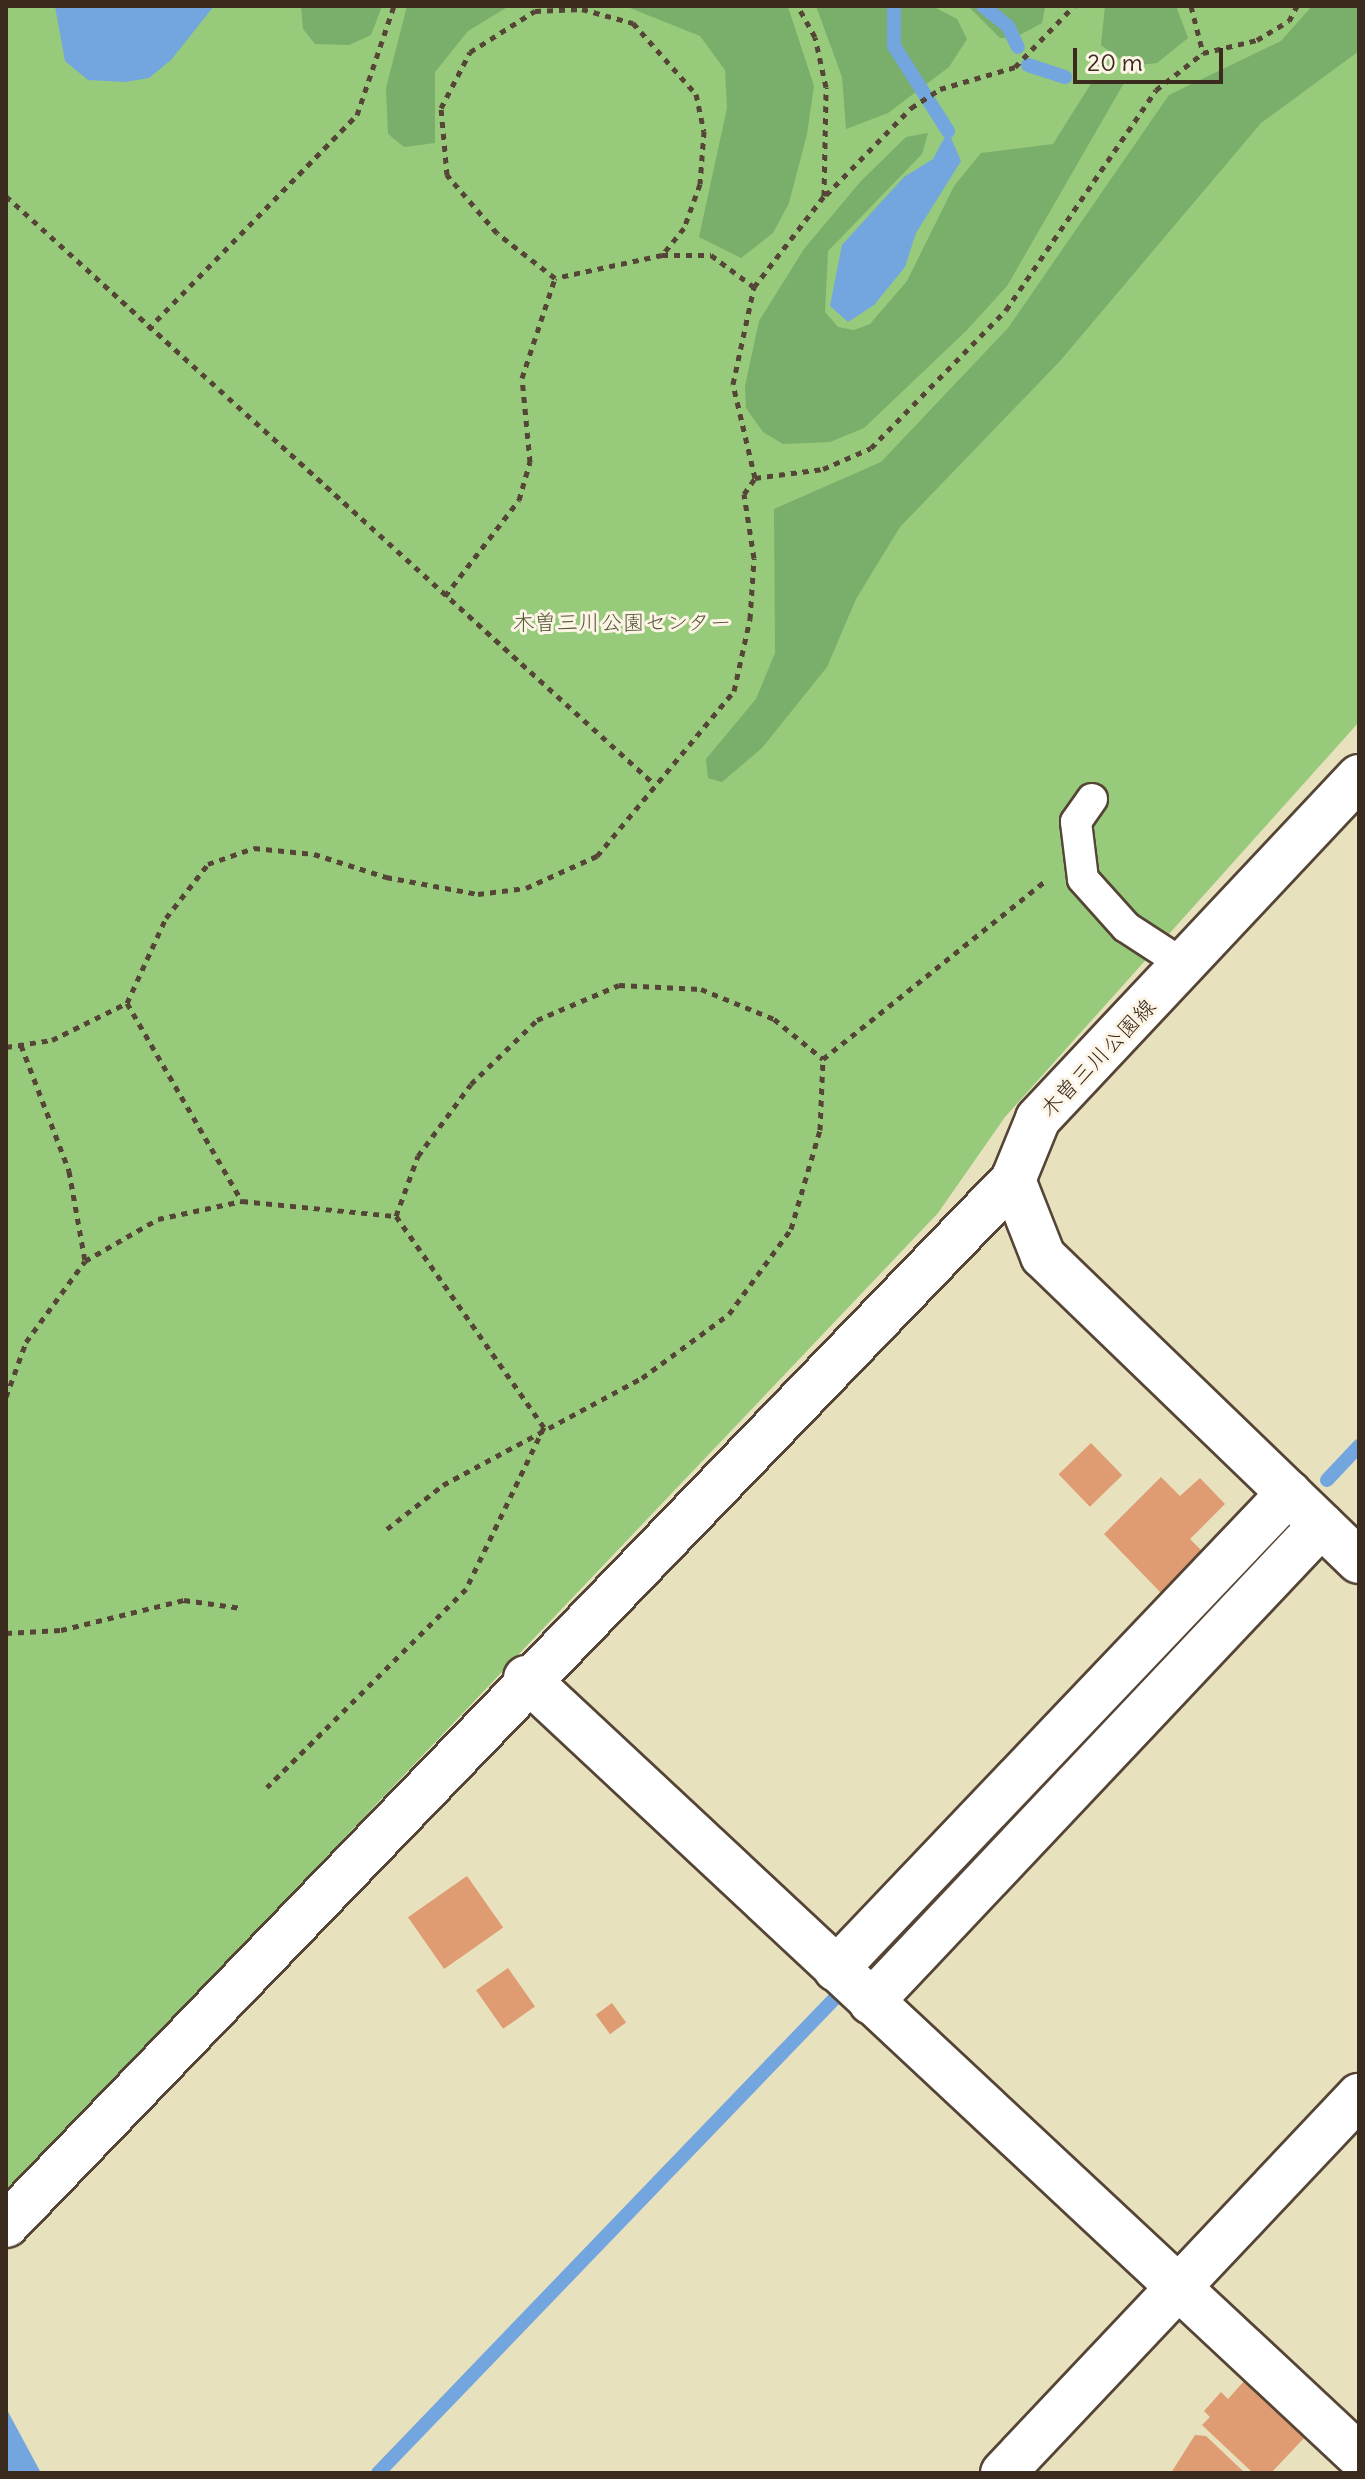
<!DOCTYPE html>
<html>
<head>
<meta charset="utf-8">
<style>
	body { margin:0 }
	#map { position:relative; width:1365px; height:2479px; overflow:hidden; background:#e8e1be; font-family:Delius,"Klee One",sans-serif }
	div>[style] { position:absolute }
	.green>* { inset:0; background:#97ca7b }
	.forest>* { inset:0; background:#79ae6b }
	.water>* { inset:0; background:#73a5de }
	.stream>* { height:14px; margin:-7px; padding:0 7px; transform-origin:7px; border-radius:7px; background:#73a5de }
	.building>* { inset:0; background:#df9b71; transform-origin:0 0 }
	.path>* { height:5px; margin-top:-2.5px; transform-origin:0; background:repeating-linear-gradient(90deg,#554536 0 6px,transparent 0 12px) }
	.roads { filter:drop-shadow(2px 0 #554536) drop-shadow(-2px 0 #554536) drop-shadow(0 2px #554536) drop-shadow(0 -2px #554536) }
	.lane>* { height:30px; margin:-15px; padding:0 15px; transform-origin:15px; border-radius:15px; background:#fff }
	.street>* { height:44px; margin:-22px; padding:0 22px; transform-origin:22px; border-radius:22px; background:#fff }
	.secondary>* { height:44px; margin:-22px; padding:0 22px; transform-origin:22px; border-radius:22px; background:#fff }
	span { translate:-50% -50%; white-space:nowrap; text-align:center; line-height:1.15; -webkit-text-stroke:6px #fcf5e5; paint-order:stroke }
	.park-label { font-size:22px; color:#575a3a }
	.street-label { font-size:22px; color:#3b2a1e }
	.frame { position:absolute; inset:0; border:8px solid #3b2a1e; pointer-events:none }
	.scale { position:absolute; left:1073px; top:48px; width:150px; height:36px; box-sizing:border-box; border:4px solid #3b2a1e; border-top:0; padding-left:10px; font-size:24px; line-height:28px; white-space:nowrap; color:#3b2a1e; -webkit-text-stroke:6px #fcf5e5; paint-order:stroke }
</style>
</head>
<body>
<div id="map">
	<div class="green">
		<i style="clip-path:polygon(6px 6px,1359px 6px,1359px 722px,1005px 1117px,938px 1213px,6px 2194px)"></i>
	</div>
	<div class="forest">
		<i style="clip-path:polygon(301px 6px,381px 6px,381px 9px,371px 35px,349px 45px,315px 44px,303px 29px)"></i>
		<i style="clip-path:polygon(407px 6px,509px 6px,468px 31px,435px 72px,435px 143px,404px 147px,388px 134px,386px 88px)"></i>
		<i style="clip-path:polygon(625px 6px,788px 7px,814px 86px,807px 134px,789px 203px,773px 233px,741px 258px,699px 237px,727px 108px,725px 70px,700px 36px)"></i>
		<i style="clip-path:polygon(816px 6px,932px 6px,957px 19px,967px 39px,949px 67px,888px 113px,846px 129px,842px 77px)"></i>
		<i style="clip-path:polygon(968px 6px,1043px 6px,1045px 8px,1042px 23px,1014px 38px,1000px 38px)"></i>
		<i style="clip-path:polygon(1105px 6px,1176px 6px,1188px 38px,1157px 63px,1129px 66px,1101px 45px)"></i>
		<i style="clip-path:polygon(1312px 6px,1359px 6px,1359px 51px,1261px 123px,1060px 361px,900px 527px,856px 599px,827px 667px,762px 748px,722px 782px,708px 778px,706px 759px,756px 699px,775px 653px,774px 509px,881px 462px,1008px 328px,1169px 95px,1281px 41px)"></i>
		<i style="clip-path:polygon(1092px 82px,1124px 83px,1007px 286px,966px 331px,864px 428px,830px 442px,783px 444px,763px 432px,746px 408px,745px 386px,759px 321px,804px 249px,861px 181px,906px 137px,928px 133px,922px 154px,828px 251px,825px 312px,838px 327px,854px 330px,870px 324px,907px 281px,954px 186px,981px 153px,1053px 144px)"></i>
	</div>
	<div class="water">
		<i style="clip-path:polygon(55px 6px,214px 6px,171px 60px,149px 78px,125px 82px,88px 80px,65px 61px)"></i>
		<i style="clip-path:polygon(948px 131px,961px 161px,916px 233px,905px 267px,874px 305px,848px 322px,830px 306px,842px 245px,904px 177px,933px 159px)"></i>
		<i style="clip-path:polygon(6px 2408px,41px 2473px,6px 2473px)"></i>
	</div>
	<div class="stream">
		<i style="left:894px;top:6px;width:40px;rotate:90deg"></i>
		<i style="left:894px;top:46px;width:101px;rotate:57.6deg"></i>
		<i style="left:983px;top:6px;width:32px;rotate:39deg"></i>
		<i style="left:1008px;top:26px;width:23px;rotate:65deg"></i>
		<i style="left:1028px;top:65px;width:39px;rotate:18deg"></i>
		<i style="left:1327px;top:1480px;width:47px;rotate:-46.7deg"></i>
		<i style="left:378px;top:2473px;width:665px;rotate:-46.1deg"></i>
	</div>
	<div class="building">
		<i style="left:1091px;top:1443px;width:45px;height:45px;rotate:46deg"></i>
		<i style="clip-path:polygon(1161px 1477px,1180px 1496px,1200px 1478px,1225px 1504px,1190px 1539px,1203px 1552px,1162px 1594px,1104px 1534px)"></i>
		<i style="left:467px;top:1876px;width:63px;height:72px;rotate:55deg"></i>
		<i style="left:508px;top:1968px;width:47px;height:39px;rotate:55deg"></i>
		<i style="left:612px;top:2003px;width:24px;height:20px;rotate:54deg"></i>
		<i style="clip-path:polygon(1245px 2380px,1305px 2437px,1271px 2473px,1253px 2473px,1202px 2425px,1210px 2417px,1204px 2411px,1221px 2392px,1228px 2399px)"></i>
		<i style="clip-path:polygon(1195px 2435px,1206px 2436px,1245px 2473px,1171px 2473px)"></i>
	</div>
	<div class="path">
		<i style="left:1191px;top:6px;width:49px;rotate:75.7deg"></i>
		<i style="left:582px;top:9px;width:53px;rotate:15.4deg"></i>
		<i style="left:633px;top:23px;width:95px;rotate:48.4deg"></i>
		<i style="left:696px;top:94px;width:38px;rotate:78deg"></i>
		<i style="left:704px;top:131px;width:53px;rotate:94.3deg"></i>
		<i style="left:700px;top:184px;width:47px;rotate:110deg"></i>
		<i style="left:684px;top:228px;width:35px;rotate:129deg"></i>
		<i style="left:662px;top:255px;width:109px;rotate:167.9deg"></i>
		<i style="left:555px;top:278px;width:73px;rotate:-142.2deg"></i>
		<i style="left:497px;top:233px;width:77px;rotate:-130.8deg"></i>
		<i style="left:447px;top:175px;width:67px;rotate:-95.1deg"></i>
		<i style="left:441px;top:108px;width:63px;rotate:-62.6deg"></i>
		<i style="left:470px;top:52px;width:77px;rotate:-32.2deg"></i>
		<i style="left:535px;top:11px;width:47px;rotate:-2.4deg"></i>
		<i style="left:826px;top:195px;width:122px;rotate:-45.7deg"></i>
		<i style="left:911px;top:108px;width:35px;rotate:-33deg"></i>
		<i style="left:940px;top:89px;width:78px;rotate:-16.3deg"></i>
		<i style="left:1015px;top:67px;width:85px;rotate:-46deg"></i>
		<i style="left:6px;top:196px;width:872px;rotate:42.21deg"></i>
		<i style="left:662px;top:255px;width:49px"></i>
		<i style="left:711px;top:255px;width:54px;rotate:36.7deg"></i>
		<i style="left:148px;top:329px;width:299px;rotate:-45.7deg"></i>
		<i style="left:357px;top:115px;width:115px;rotate:-71.3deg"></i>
		<i style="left:755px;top:478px;width:97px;rotate:-103.2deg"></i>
		<i style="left:733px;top:384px;width:99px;rotate:-77.8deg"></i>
		<i style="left:754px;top:287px;width:115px;rotate:-52.4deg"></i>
		<i style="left:824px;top:196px;width:109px;rotate:-88.9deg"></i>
		<i style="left:826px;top:87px;width:51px;rotate:-102.4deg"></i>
		<i style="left:815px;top:37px;width:35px;rotate:-119deg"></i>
		<i style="left:445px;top:596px;width:121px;rotate:-52.4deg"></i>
		<i style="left:519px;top:500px;width:40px;rotate:-74deg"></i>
		<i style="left:530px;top:462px;width:84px;rotate:-95.4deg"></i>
		<i style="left:522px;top:378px;width:105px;rotate:-71.7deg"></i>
		<i style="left:127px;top:1003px;width:229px;rotate:59.9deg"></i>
		<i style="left:21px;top:1045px;width:135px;rotate:69.1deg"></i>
		<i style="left:69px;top:1171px;width:91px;rotate:79.9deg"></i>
		<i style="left:6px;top:1047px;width:47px;rotate:-8.7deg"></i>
		<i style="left:52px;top:1040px;width:84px;rotate:-26.3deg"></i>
		<i style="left:127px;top:1003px;width:94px;rotate:-65.4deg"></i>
		<i style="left:166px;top:918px;width:68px;rotate:-52.1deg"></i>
		<i style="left:208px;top:864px;width:49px;rotate:-19.2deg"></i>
		<i style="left:254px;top:848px;width:60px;rotate:5.7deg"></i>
		<i style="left:314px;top:854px;width:76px;rotate:17.7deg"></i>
		<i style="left:386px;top:877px;width:94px;rotate:10.5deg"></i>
		<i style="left:478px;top:894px;width:48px;rotate:-7.1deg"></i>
		<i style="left:526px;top:888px;width:78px;rotate:-24.3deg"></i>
		<i style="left:597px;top:856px;width:214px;rotate:-50.3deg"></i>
		<i style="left:734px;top:691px;width:74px;rotate:-77.5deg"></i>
		<i style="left:750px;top:619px;width:61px;rotate:-86.2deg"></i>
		<i style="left:754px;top:558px;width:65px;rotate:-98.9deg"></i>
		<i style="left:744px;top:494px;width:19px;rotate:-55deg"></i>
		<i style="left:755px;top:478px;width:69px;rotate:-7.5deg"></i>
		<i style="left:823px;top:469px;width:52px;rotate:-23.6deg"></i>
		<i style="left:871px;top:448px;width:193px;rotate:-45.6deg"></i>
		<i style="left:1006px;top:310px;width:266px;rotate:-55.7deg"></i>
		<i style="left:1156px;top:90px;width:60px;rotate:-38.2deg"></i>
		<i style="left:1203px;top:53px;width:56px;rotate:-13.5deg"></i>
		<i style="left:1257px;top:40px;width:37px;rotate:-31deg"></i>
		<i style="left:1289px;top:21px;width:17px;rotate:-62deg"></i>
		<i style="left:396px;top:1216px;width:64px;rotate:-69.9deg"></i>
		<i style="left:418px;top:1156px;width:89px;rotate:-53.6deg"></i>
		<i style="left:471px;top:1084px;width:92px;rotate:-44.1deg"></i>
		<i style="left:537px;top:1020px;width:89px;rotate:-23.1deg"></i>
		<i style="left:619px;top:985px;width:82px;rotate:2.8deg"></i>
		<i style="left:701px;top:989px;width:79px;rotate:22.3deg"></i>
		<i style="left:774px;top:1019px;width:63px;rotate:39.2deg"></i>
		<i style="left:6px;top:1397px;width:59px;rotate:-70deg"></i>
		<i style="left:26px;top:1342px;width:100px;rotate:-53.9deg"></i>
		<i style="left:85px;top:1261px;width:84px;rotate:-29.9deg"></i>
		<i style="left:158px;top:1219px;width:86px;rotate:-12.1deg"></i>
		<i style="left:242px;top:1201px;width:155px;rotate:5.6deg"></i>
		<i style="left:396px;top:1216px;width:258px;rotate:55deg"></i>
		<i style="left:544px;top:1427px;width:180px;rotate:115.7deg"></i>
		<i style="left:466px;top:1589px;width:281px;rotate:135.1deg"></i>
		<i style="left:387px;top:1529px;width:71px;rotate:-38.2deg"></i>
		<i style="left:443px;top:1485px;width:226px;rotate:-28.3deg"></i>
		<i style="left:642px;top:1378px;width:108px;rotate:-36.3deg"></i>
		<i style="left:729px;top:1314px;width:105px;rotate:-53.9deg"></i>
		<i style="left:791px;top:1229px;width:103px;rotate:-73.7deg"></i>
		<i style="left:820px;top:1130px;width:71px;rotate:-87.6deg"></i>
		<i style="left:823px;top:1059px;width:283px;rotate:-38.7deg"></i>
		<i style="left:6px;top:1633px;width:55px;rotate:-3.1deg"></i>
		<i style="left:61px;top:1630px;width:127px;rotate:-13.7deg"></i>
		<i style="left:184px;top:1600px;width:58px;rotate:8deg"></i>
	</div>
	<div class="roads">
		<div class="lane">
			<i style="left:1092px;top:799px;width:28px;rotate:125deg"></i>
			<i style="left:1076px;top:822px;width:57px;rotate:83deg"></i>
			<i style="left:1083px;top:879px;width:64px;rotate:48.1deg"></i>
			<i style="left:1126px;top:927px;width:72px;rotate:33deg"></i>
		</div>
		<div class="street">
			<i style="left:526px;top:1678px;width:1140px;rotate:43.04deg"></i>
			<i style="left:836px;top:1969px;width:657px;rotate:-46.42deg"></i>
			<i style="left:871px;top:2002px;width:656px;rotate:-46.67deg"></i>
			<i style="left:1003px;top:2473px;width:519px;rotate:-46.64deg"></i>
		</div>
		<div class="secondary">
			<i style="left:1359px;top:777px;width:469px;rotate:133.2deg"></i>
			<i style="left:1038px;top:1119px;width:66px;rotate:112.3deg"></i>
			<i style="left:1013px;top:1180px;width:82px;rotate:68.5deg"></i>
			<i style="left:1043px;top:1256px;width:439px;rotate:44deg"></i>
			<i style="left:6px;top:2225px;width:1451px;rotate:-46.06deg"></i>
		</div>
	</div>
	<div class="park-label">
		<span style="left:622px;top:623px">木曽三川公園センター</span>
	</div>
	<div class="street-label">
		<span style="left:1098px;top:1058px;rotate:-46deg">木曽三川公園線</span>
	</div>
	<div class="frame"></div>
	<div class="scale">20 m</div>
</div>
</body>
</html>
